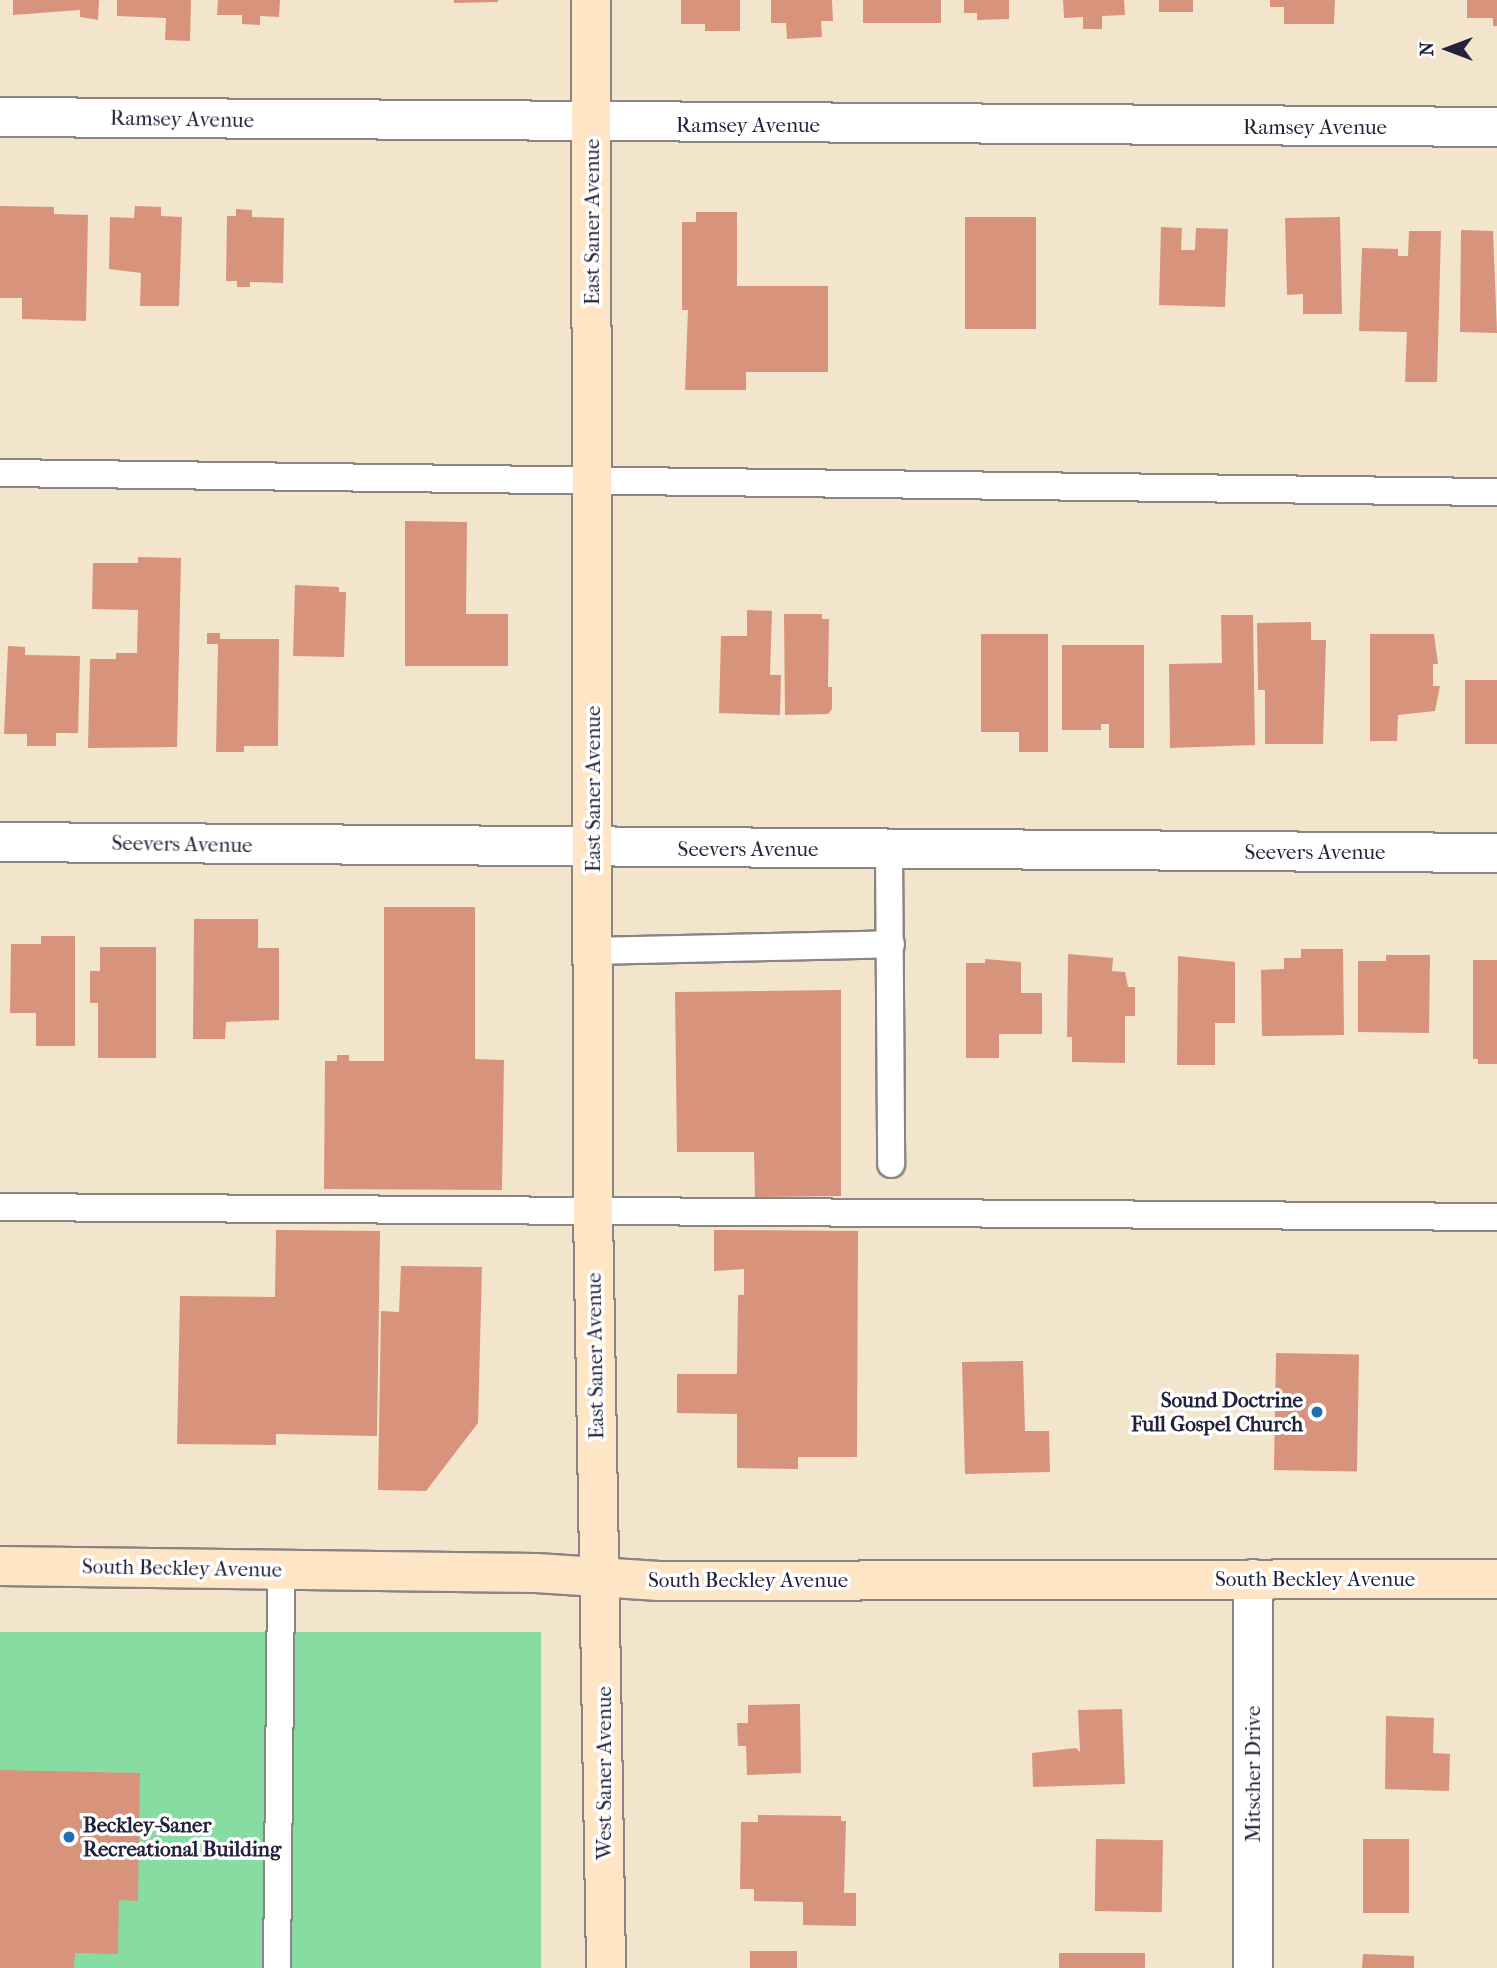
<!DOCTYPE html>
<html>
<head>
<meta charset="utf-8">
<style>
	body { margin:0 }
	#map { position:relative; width:1497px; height:1968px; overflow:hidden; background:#f3e5cc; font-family:"IM FELL French Canon",serif }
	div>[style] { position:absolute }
	.green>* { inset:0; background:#87dda1; transform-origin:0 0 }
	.building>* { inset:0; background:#d8937c; transform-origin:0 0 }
	.roads { filter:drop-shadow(2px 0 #8a8484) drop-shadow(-2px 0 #8a8484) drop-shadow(0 2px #8a8484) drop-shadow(0 -2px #8a8484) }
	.lane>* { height:26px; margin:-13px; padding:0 13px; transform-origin:13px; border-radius:13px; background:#fff }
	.street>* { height:38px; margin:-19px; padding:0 19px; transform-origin:19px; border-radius:19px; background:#fff }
	.secondary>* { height:38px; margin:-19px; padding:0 19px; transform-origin:19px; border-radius:19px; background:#fee5c5 }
	.dots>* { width:19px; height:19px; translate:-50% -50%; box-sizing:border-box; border:4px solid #fff; border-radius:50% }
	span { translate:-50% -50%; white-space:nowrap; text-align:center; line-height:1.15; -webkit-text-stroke:7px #fff; paint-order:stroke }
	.street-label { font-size:21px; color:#22223b }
	.poi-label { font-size:21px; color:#22223b; font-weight:700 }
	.right { translate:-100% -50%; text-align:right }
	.left { translate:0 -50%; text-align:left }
	.north { position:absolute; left:1413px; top:14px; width:70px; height:70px; -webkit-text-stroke:5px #fff; paint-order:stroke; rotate:270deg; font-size:19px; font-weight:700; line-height:28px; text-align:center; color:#22223b }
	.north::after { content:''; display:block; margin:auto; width:24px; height:32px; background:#22223b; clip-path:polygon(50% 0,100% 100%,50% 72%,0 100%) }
</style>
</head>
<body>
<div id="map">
	<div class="green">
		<i style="left:0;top:1632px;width:541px;height:336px"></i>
	</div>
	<div class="building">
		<i style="clip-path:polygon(13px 0,99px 0,98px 20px,80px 17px,80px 10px,13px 15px)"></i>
		<i style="clip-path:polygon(117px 0,191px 0,190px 41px,165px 40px,166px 18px,117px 16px)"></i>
		<i style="clip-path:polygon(218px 0,280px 0,279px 17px,260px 16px,260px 25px,242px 24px,242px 15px,217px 15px)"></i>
		<i style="clip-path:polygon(454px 0,498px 0,498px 2px,454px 3px)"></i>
		<i style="clip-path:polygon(681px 0,740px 0,740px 31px,705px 31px,705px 24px,681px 24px)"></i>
		<i style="clip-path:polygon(771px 0,832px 0,833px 21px,821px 21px,822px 37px,787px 39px,786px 23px,771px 23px)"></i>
		<i style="left:863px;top:0;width:78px;height:23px"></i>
		<i style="clip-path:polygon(964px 0,1009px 0,1009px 19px,977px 20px,977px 13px,964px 13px)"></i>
		<i style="clip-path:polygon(1063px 0,1124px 0,1125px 15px,1102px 16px,1102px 29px,1083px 29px,1083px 17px,1064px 18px)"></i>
		<i style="left:1159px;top:0;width:34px;height:12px"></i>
		<i style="clip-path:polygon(1270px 0,1335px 0,1334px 24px,1284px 24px,1284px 7px,1270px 7px)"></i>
		<i style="clip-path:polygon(1467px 0,1497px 0,1497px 26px,1493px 26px,1493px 18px,1467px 18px)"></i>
		<i style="clip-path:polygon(0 206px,54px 207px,54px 214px,88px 215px,86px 321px,22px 319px,22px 298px,0 298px)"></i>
		<i style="clip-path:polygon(135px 206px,161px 207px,161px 216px,182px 217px,179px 306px,140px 306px,141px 273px,109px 269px,110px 217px,134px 218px)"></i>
		<i style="clip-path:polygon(236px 209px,252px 210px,252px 217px,284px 218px,283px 283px,250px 282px,250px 287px,237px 287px,237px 281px,226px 281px,227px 216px,236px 216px)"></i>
		<i style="clip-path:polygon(696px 212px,737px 212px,737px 286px,828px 286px,828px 372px,746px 372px,746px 390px,685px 390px,688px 310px,682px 310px,682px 222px,696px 222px)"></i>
		<i style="left:965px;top:217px;width:71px;height:112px"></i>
		<i style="clip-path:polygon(1340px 217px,1342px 314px,1303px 314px,1303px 294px,1287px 295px,1285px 218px)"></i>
		<i style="clip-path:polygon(1161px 227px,1182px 228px,1181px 250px,1195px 250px,1196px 228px,1228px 229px,1225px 307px,1159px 305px)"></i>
		<i style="clip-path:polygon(1461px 230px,1493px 231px,1497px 333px,1460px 332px)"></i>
		<i style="clip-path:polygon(1409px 231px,1441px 231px,1437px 382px,1405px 382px,1407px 332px,1359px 331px,1362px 248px,1398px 249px,1398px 256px,1408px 256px)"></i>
		<i style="clip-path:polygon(405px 521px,467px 522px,466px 614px,508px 614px,508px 666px,405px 666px)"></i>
		<i style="clip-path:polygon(138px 557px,181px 558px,177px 747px,88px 748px,90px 659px,116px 659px,116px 653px,137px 653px,138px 610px,92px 609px,93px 563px,138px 563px)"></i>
		<i style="clip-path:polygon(295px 585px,339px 587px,339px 592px,346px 592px,344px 657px,293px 656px)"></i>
		<i style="clip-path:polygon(747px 610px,772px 611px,770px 675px,781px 675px,780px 715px,719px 713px,721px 636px,747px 636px)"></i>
		<i style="clip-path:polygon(784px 614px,822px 614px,822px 619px,829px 619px,828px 687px,832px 687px,832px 709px,828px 714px,785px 715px)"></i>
		<i style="clip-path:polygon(1221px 615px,1253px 615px,1255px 745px,1170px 748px,1169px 664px,1222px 663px)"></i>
		<i style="clip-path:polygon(1311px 622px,1311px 640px,1326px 640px,1323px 744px,1265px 744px,1265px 690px,1258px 690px,1257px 623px)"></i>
		<i style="clip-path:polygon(207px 633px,220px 633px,220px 639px,279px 639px,278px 746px,244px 746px,244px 752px,216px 752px,218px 644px,207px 644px)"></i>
		<i style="clip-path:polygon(981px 634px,1048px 634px,1048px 752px,1019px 752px,1019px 732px,981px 732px)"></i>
		<i style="clip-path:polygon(1370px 634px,1434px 634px,1438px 664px,1433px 664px,1433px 686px,1440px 686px,1435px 711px,1398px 715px,1397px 741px,1370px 741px)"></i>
		<i style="clip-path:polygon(1062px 645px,1144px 645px,1144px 748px,1109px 748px,1109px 724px,1101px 724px,1101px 730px,1062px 730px)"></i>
		<i style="clip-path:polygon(8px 646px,25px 647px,25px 655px,80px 656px,78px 733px,56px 733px,56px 746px,27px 746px,27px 734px,4px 734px)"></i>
		<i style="left:1465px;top:680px;width:32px;height:64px"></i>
		<i style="clip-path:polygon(384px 907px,475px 907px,475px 1059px,504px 1060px,502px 1190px,324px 1189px,325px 1061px,337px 1061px,337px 1055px,349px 1055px,349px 1061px,384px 1061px)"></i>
		<i style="clip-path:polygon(194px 919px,258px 919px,258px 948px,279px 948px,279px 1020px,226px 1022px,225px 1039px,193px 1039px)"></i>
		<i style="clip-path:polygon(41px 936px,75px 936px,75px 1046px,36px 1046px,36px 1013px,10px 1013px,11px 944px,41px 944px)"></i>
		<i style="clip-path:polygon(100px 947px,156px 947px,156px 1058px,98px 1058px,98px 1003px,90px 1003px,90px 971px,100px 971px)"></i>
		<i style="clip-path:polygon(1301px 949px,1343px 949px,1344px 1035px,1262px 1036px,1261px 970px,1284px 969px,1284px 958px,1301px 958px)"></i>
		<i style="clip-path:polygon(1068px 954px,1113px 958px,1112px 971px,1125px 972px,1128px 987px,1135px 987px,1135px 1016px,1125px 1016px,1125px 1063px,1072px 1062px,1072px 1037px,1067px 1037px)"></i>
		<i style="clip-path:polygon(1386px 955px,1430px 955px,1429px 1033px,1358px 1032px,1358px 961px,1386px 961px)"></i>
		<i style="clip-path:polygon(1178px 956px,1235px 962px,1235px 1023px,1215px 1023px,1215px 1065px,1177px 1065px)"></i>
		<i style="clip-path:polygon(985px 959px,1021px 962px,1021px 993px,1042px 993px,1042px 1034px,999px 1034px,999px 1058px,966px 1058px,966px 963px,985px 963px)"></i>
		<i style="clip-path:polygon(1473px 960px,1497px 960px,1497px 1064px,1478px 1064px,1478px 1059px,1473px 1059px)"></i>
		<i style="clip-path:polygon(841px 990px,841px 1196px,755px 1197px,754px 1152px,677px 1152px,675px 992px)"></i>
		<i style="clip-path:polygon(276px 1230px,380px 1231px,377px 1436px,276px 1434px,276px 1445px,177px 1444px,180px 1296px,275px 1297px)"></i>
		<i style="clip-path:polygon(714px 1230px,858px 1231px,857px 1457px,798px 1457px,798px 1469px,737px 1468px,737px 1414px,677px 1413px,677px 1374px,737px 1374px,738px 1295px,744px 1295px,744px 1269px,714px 1271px)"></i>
		<i style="clip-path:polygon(401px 1266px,482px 1267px,478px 1423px,426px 1491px,378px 1490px,381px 1311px,399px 1312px)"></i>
		<i style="left:1276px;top:1353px;width:83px;height:117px;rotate:1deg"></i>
		<i style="clip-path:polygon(1023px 1361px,1025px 1431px,1049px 1431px,1050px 1472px,965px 1474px,962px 1362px)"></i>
		<i style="clip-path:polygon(800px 1704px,801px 1773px,747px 1775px,746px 1746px,738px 1746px,737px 1723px,748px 1723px,748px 1705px)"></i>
		<i style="clip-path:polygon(1122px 1709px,1125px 1784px,1033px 1787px,1032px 1753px,1076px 1748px,1080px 1752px,1078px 1710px)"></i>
		<i style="clip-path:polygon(1386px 1716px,1434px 1718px,1433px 1753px,1450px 1754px,1449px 1791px,1385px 1789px)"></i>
		<i style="clip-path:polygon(0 1770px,140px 1773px,138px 1901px,119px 1900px,118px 1954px,75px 1953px,74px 1968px,0 1968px)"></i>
		<i style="clip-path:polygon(758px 1815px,841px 1816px,841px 1821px,846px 1821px,844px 1893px,856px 1893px,856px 1926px,803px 1925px,803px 1902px,754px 1901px,754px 1889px,740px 1889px,741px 1822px,758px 1822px)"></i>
		<i style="left:1096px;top:1839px;width:67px;height:72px;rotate:1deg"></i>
		<i style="left:1363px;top:1839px;width:46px;height:74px"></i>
		<i style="left:750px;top:1951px;width:47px;height:17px"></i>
		<i style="left:1059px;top:1953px;width:86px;height:15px"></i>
		<i style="clip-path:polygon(1363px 1954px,1414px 1956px,1414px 1968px,1362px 1968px)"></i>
	</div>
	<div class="roads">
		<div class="lane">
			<i style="left:0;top:473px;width:1497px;rotate:0.73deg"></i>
			<i style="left:889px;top:850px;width:314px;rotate:89.6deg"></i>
			<i style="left:593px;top:951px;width:298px;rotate:-1.3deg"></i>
			<i style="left:0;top:1207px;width:1497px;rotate:0.38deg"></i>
			<i style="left:277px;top:1968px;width:400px;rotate:-89.4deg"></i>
		</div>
		<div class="street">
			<i style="left:0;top:117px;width:1497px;rotate:0.38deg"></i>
			<i style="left:0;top:842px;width:1497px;rotate:0.42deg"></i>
			<i style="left:1253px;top:1579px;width:389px;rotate:90deg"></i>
		</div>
		<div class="secondary">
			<i style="left:591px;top:0;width:1212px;rotate:89.91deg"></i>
			<i style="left:593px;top:1212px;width:756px;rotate:89.01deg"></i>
			<i style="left:0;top:1566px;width:536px;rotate:0.75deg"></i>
			<i style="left:536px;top:1573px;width:123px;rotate:3.7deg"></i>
			<i style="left:659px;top:1581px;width:838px;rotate:-0.14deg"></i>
		</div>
	</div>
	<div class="dots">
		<i style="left:1317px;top:1412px;background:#1f6fb2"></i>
		<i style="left:69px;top:1837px;background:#1f6fb2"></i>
	</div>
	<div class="street-label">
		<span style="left:182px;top:119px;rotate:1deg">Ramsey Avenue</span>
		<span style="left:748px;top:125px">Ramsey Avenue</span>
		<span style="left:1315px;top:127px">Ramsey Avenue</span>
		<span style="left:592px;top:222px;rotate:-90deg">East Saner Avenue</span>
		<span style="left:593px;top:789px;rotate:-90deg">East Saner Avenue</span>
		<span style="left:182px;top:844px;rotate:1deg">Seevers Avenue</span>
		<span style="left:748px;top:849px">Seevers Avenue</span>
		<span style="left:1315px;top:852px">Seevers Avenue</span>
		<span style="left:595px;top:1356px;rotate:-91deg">East Saner Avenue</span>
		<span style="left:182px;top:1568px;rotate:1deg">South Beckley Avenue</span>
		<span style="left:1315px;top:1579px">South Beckley Avenue</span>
		<span style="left:748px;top:1580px">South Beckley Avenue</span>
		<span style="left:604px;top:1773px;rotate:-90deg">West Saner Avenue</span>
		<span style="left:1253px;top:1774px;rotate:-90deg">Mitscher Drive</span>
	</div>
	<div class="poi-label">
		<span class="right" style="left:1303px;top:1412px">Sound Doctrine<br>Full Gospel Church</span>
		<span class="left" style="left:83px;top:1837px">Beckley-Saner<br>Recreational Building</span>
	</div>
	<div class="north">N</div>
</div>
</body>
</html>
